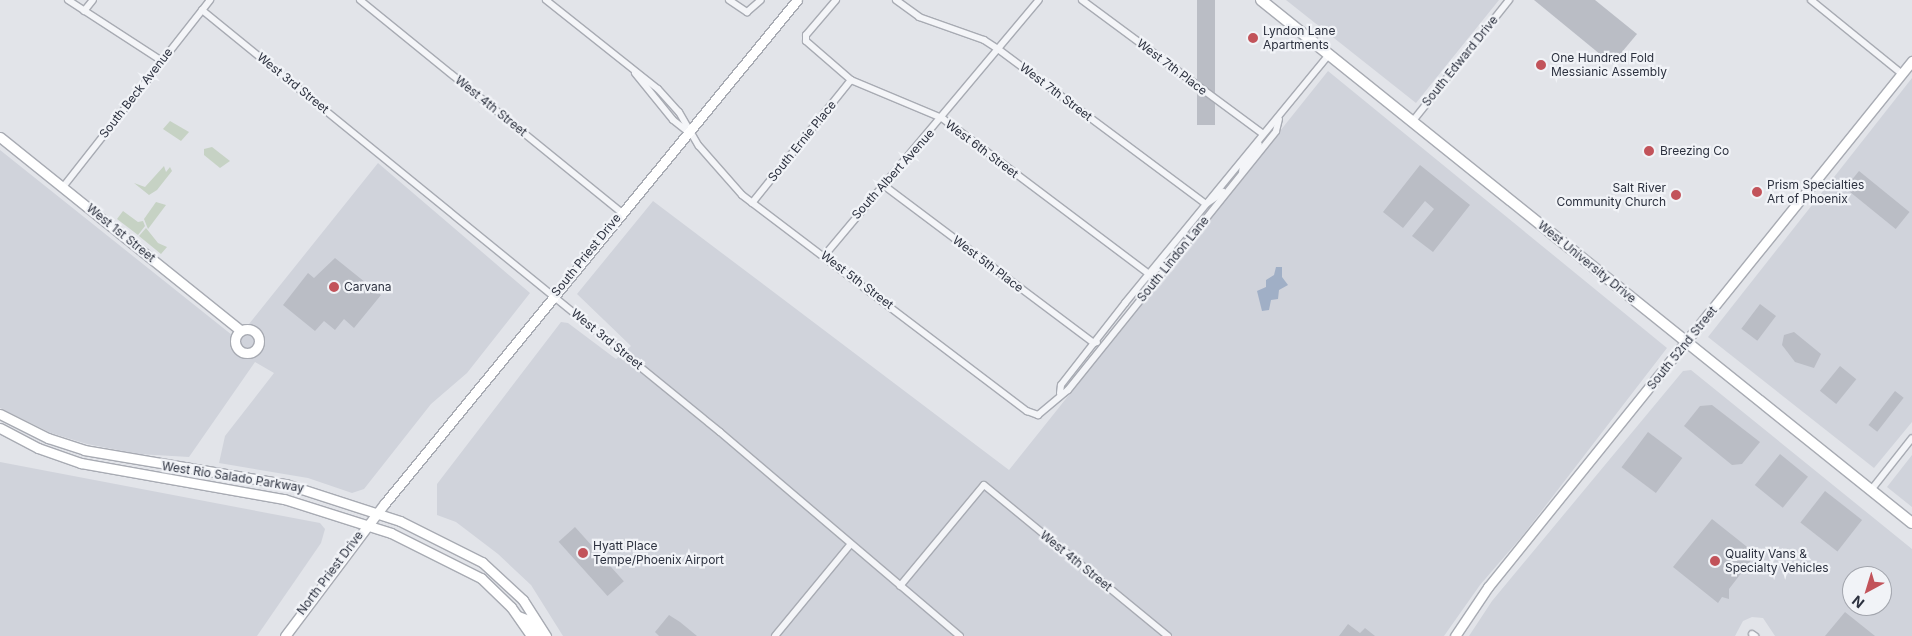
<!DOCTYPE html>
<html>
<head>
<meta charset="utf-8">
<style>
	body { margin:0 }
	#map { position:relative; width:1912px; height:636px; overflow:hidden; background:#e2e4e9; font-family:Inter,sans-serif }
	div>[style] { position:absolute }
	.built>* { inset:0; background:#d0d3db }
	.green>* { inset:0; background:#c6d2c4 }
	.water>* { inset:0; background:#a0afc6 }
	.building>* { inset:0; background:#babdc5; transform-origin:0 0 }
	.roads { filter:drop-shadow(1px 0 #a8abb3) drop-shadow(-1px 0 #a8abb3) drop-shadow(0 1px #a8abb3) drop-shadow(0 -1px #a8abb3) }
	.street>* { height:6px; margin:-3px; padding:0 3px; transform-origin:3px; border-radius:3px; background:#f4f5f8 }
	.secondary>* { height:9px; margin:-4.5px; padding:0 4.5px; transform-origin:4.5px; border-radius:4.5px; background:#fff }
	.secondary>.ring { margin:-4.5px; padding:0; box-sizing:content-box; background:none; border:9px solid #fff; border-radius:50% }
	.primary>* { height:10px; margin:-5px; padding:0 5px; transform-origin:5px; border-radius:5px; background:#fff }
	.dots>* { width:14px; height:14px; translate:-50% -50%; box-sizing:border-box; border:2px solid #f1f3f7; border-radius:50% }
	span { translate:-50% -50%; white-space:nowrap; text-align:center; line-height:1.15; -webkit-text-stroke:4.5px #f1f3f7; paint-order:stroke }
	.poi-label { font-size:12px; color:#2c313f }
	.left { translate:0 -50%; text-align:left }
	.right { translate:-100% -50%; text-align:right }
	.street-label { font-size:12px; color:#2c313f }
	.north { position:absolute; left:1842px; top:566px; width:50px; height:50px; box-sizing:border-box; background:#f1f3f7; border:1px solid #a2a5ad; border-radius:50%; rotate:219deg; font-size:14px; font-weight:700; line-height:20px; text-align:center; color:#2c313f }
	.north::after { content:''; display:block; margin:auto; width:18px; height:22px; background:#c2535a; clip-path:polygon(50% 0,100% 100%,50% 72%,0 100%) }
</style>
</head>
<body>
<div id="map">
	<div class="built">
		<i style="clip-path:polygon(1286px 0,1499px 0,1416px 103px)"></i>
		<i style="clip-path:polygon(1328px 71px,1667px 348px,1523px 535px,1480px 585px,1444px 636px,563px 636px,531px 585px,498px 554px,456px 522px,437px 515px,437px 484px,561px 322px,568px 323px,616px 359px,631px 346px,577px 294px,653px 201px,1009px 470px)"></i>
		<i style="clip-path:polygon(1912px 78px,1912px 422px,1874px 468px,1708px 337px)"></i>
		<i style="clip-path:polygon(0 150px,237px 339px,378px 163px,530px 293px,467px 373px,431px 404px,364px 489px,352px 493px,308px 478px,219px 463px,225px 436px,274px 373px,255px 362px,189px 457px,138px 454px,87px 444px,51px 433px,0 408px)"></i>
		<i style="clip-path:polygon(evenodd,1691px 370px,1912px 549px,1912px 636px,1775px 636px,1763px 618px,1752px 617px,1743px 621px,1735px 636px,1469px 636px,1492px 601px,1683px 371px,1691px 370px,1852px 576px,1882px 576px,1882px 606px,1852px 606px,1852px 576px)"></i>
		<i style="clip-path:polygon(1912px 455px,1912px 507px,1887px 487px)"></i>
		<i style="clip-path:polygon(0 462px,320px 523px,325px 529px,321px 543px,257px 636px,0 636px)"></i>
	</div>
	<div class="green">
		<i style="clip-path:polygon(170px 121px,189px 132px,181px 141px,163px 129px)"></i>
		<i style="clip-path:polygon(212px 147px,230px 161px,220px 168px,204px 155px,204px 149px)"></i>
		<i style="clip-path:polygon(164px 166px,166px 172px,170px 167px,172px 171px,157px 190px,149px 195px,134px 183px,145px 187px)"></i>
		<i style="clip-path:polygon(156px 202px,166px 205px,148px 229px,144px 219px)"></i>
		<i style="clip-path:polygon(123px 211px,138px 222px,143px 221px,145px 226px,138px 235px,117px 219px)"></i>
		<i style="clip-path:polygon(146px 228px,158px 243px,167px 247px,161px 254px,139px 236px)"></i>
	</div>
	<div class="water">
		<i style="clip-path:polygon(1282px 267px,1282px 277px,1288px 285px,1279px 290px,1278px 299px,1271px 300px,1269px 310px,1262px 311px,1257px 291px,1266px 287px,1266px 280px,1274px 275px,1276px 267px)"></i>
	</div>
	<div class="building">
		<i style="left:1197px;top:0;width:18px;height:125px"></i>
		<i style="clip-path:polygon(1534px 0,1595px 0,1637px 34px,1612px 64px)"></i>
		<i style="clip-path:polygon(1420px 165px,1470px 205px,1433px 252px,1412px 236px,1434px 209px,1425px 201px,1403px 228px,1383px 212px)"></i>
		<i style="left:1859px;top:171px;width:65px;height:22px;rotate:39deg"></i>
		<i style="clip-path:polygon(335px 258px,381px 295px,354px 328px,344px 319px,335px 330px,324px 321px,315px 331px,283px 305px,308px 273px,314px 278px)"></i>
		<i style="left:1760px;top:304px;width:20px;height:31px;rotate:37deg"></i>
		<i style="clip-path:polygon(1794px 332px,1821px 354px,1814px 368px,1795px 362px,1782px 345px,1784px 335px)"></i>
		<i style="left:1840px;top:366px;width:21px;height:32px;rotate:39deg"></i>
		<i style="left:1895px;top:391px;width:11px;height:43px;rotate:38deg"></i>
		<i style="clip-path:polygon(1712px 405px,1760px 442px,1742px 464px,1732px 465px,1684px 426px,1700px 406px)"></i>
		<i style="left:1648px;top:432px;width:43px;height:44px;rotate:37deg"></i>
		<i style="left:1780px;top:454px;width:36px;height:40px;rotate:39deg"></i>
		<i style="left:1825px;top:491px;width:47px;height:40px;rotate:38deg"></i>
		<i style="clip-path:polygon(1712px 519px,1756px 554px,1729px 589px,1729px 599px,1722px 597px,1718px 603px,1673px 567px)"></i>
		<i style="left:575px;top:527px;width:73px;height:22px;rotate:48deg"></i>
		<i style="clip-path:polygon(1845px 612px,1875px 636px,1825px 636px)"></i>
		<i style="clip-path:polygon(669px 615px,680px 622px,697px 636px,659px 636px,655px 632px)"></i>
		<i style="clip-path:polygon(1348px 624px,1360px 633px,1365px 628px,1375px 636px,1339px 636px)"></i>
	</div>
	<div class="roads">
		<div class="street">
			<i style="left:68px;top:0;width:112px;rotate:33deg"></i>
			<i style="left:360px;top:0;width:336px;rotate:39.1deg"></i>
			<i style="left:546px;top:0;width:143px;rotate:38.5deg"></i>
			<i style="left:658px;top:89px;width:31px;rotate:48deg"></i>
			<i style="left:679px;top:112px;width:39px;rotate:60deg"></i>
			<i style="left:699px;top:146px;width:65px;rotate:48.7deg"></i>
			<i style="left:742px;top:195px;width:358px;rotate:37.2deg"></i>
			<i style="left:1027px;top:411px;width:12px;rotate:20deg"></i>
			<i style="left:1038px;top:415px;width:39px;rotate:-40deg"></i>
			<i style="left:1068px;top:390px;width:332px;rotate:-51.2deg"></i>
			<i style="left:1276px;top:131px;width:12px;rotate:-76deg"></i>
			<i style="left:729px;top:0;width:22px;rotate:34deg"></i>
			<i style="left:747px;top:12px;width:18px;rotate:-41deg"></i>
			<i style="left:836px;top:0;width:46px;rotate:130.6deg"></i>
			<i style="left:806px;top:35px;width:6px;rotate:90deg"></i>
			<i style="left:806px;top:41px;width:60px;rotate:40.9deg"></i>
			<i style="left:851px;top:80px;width:99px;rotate:22.7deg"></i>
			<i style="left:942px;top:118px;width:259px;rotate:37deg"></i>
			<i style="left:1149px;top:274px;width:22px;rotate:-34deg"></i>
			<i style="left:896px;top:0;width:29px;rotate:36deg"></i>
			<i style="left:919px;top:17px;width:69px;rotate:19.5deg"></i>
			<i style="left:984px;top:40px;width:17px;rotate:33deg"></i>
			<i style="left:998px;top:49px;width:259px;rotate:36.7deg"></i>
			<i style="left:1206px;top:204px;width:21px;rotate:-35deg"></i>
			<i style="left:1082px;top:0;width:224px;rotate:36.5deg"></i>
			<i style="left:1811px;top:0;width:117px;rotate:39.1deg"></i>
			<i style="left:202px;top:10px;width:668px;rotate:39.17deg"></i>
			<i style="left:720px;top:432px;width:315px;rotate:40.4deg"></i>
			<i style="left:84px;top:11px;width:14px;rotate:-51deg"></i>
			<i style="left:635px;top:73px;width:60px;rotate:51deg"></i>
			<i style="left:673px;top:120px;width:18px;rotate:38deg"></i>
			<i style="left:1412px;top:122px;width:156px;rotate:-51.5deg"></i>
			<i style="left:1242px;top:173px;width:8px;rotate:-83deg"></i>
			<i style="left:1243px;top:165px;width:26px;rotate:-53deg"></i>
			<i style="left:882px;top:184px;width:265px;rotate:36.9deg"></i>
			<i style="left:1094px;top:343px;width:3px;rotate:-18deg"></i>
			<i style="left:63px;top:187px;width:238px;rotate:-51.8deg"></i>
			<i style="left:752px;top:203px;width:158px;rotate:-51.2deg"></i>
			<i style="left:824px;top:256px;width:334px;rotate:-50deg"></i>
			<i style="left:1060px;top:393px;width:8px;rotate:-83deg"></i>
			<i style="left:1061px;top:385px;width:104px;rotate:-52deg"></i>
			<i style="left:1125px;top:303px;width:321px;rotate:-50.6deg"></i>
			<i style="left:1871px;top:490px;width:66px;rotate:-51.7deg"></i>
			<i style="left:900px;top:586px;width:131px;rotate:-50.3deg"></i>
			<i style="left:984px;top:485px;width:238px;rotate:39.4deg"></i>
			<i style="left:1752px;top:634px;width:4px;rotate:34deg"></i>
			<i style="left:775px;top:636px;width:118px;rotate:-50.5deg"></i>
		</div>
		<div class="secondary">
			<i style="left:0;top:137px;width:309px;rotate:38.8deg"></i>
			<i class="ring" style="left:235px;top:329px;width:15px;height:15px"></i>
			<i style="left:0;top:414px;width:54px;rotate:26.6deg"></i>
			<i style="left:48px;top:438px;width:38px;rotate:18deg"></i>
			<i style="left:84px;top:450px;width:205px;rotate:9.6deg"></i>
			<i style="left:286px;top:484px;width:120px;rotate:18deg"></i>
			<i style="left:400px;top:521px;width:92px;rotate:26.6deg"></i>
			<i style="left:482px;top:562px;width:56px;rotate:42.8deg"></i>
			<i style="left:523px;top:600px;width:43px;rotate:57.4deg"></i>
			<i style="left:0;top:428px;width:43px;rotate:27.8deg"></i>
			<i style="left:38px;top:448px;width:46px;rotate:19.2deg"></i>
			<i style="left:81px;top:463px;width:206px;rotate:10.1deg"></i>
			<i style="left:284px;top:499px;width:112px;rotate:17.6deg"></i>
			<i style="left:391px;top:533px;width:101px;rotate:26.6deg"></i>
			<i style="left:481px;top:578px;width:42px;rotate:44deg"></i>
			<i style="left:511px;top:607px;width:35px;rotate:55deg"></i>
			<i style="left:518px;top:616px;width:12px;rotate:20deg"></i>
			<i style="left:529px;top:620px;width:18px;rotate:61deg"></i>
			<i style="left:285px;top:636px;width:166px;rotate:-53.1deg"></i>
			<i style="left:385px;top:503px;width:650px;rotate:-50.68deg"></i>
			<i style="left:1455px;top:636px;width:59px;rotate:-56deg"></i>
			<i style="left:1488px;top:587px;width:676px;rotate:-51.13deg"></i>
		</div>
		<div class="primary">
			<i style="left:1261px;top:0;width:835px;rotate:38.78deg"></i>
		</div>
	</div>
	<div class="dots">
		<i style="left:1253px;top:38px;background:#c2535a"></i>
		<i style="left:1541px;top:65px;background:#c2535a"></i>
		<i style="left:1649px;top:151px;background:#c2535a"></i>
		<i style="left:1757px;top:192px;background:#c2535a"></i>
		<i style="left:1676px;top:195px;background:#c2535a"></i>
		<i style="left:334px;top:287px;background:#c2535a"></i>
		<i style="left:583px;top:553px;background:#c2535a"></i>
		<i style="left:1715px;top:561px;background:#c2535a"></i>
	</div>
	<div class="poi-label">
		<span class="left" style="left:1263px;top:38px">Lyndon Lane<br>Apartments</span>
		<span class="left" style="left:1551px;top:65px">One Hundred Fold<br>Messianic Assembly</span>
		<span class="left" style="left:1660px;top:151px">Breezing Co</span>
		<span class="left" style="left:1767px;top:192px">Prism Specialties<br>Art of Phoenix</span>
		<span class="right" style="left:1666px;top:195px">Salt River<br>Community Church</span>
		<span class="left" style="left:344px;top:287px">Carvana</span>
		<span class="left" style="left:593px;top:553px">Hyatt Place<br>Tempe/Phoenix Airport</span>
		<span class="left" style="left:1725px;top:561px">Quality Vans &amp;<br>Specialty Vehicles</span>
	</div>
	<div class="street-label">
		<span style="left:1460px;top:61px;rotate:-51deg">South Edward Drive</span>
		<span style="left:1172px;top:67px;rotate:37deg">West 7th Place</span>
		<span style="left:293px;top:83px;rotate:39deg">West 3rd Street</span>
		<span style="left:1056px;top:92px;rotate:37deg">West 7th Street</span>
		<span style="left:136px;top:93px;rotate:-52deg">South Beck Avenue</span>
		<span style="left:491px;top:106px;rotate:39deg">West 4th Street</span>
		<span style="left:802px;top:141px;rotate:-51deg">South Ernie Place</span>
		<span style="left:982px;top:149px;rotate:37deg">West 6th Street</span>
		<span style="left:893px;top:174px;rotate:-48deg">South Albert Avenue</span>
		<span style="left:121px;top:233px;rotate:39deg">West 1st Street</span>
		<span style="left:586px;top:255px;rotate:-51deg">South Priest Drive</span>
		<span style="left:1173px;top:259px;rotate:-51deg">South Lindon Lane</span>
		<span style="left:1587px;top:262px;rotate:39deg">West University Drive</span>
		<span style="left:988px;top:264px;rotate:37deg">West 5th Place</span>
		<span style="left:857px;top:280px;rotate:37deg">West 5th Street</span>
		<span style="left:607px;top:339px;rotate:39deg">West 3rd Street</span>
		<span style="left:1682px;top:348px;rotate:-51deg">South 52nd Street</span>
		<span style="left:233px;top:477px;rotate:9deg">West Rio Salado Parkway</span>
		<span style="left:1076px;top:561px;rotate:39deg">West 4th Street</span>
		<span style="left:330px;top:573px;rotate:-53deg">North Priest Drive</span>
	</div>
	<div class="north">N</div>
</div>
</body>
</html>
